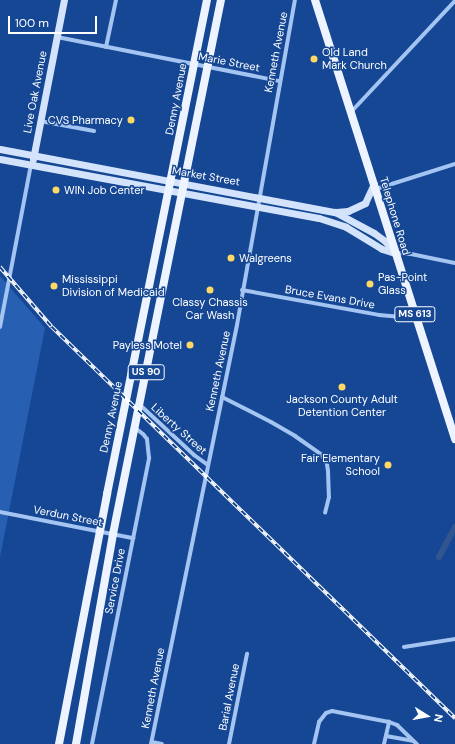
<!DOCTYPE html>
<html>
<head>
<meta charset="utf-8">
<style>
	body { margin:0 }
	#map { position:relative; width:455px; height:744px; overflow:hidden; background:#154794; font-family:"DM Sans",sans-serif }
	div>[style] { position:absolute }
	.green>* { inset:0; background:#2760b3 }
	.canal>* { height:6px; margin:-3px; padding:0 3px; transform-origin:3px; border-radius:3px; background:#31558f }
	.street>* { height:4px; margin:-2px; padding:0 2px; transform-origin:2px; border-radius:2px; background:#a4c4f2 }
	.secondary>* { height:7px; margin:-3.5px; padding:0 3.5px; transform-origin:3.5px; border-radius:3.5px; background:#d3e3fc }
	.primary>* { height:8px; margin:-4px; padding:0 4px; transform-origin:4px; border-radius:4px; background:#eef4ff }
	.rail>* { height:3.5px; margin-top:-1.75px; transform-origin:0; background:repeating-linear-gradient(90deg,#154794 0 6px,#fff 0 12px); box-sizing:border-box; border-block:1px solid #fff }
	.dots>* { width:11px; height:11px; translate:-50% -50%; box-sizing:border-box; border:2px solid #154794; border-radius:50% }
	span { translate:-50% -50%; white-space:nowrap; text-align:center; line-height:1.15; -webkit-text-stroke:3px #154794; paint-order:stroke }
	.shield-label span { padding:1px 3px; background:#154794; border:1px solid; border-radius:3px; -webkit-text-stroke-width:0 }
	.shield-label { font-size:10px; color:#fff; font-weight:700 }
	.street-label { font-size:11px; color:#fff }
	.poi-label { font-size:11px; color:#fff }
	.left { translate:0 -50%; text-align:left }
	.right { translate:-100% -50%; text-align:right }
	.north { position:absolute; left:407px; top:696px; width:40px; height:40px; -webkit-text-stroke:3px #154794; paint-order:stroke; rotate:101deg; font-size:11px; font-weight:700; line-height:16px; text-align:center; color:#fff }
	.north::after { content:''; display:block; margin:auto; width:14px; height:18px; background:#fff; clip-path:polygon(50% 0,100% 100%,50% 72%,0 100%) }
	.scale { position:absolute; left:8px; top:16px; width:89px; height:18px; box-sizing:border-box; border:2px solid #fff; border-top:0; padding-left:5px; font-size:12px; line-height:14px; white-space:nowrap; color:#fff; -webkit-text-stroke:3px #154794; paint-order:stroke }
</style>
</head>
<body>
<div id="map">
	<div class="green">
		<i style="clip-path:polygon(0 276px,45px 328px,0 557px)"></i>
	</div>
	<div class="canal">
		<i style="left:439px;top:557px;width:34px;rotate:-62deg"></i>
	</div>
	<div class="street">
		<i style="left:57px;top:37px;width:227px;rotate:11.2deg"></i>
		<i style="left:106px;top:47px;width:48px;rotate:-78deg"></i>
		<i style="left:351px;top:112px;width:152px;rotate:-46.9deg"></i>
		<i style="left:40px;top:121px;width:55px;rotate:10.5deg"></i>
		<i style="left:376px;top:189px;width:83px;rotate:-17.6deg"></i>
		<i style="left:395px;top:253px;width:16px;rotate:4deg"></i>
		<i style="left:411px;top:254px;width:45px;rotate:11.6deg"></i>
		<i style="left:242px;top:290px;width:139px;rotate:10.3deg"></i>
		<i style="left:379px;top:315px;width:37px;rotate:5deg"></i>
		<i style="left:0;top:327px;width:165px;rotate:-79.2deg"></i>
		<i style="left:222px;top:397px;width:55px;rotate:27deg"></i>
		<i style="left:271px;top:422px;width:28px;rotate:30deg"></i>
		<i style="left:295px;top:436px;width:32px;rotate:35deg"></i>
		<i style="left:321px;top:454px;width:12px;rotate:59deg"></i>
		<i style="left:327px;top:464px;width:7px;rotate:82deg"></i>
		<i style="left:328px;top:471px;width:26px;rotate:88deg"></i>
		<i style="left:329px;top:497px;width:16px;rotate:104deg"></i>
		<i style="left:140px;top:405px;width:74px;rotate:42.8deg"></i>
		<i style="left:194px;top:455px;width:17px;rotate:36deg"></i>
		<i style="left:0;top:512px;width:136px;rotate:11.1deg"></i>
		<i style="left:404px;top:647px;width:52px;rotate:-8.9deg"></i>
		<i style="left:386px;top:736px;width:27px;rotate:10deg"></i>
		<i style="left:152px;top:742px;width:10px;rotate:11deg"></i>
		<i style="left:92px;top:744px;width:292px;rotate:-78.7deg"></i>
		<i style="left:149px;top:458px;width:19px;rotate:-96deg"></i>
		<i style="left:147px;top:439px;width:6px;rotate:-129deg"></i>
		<i style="left:143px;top:434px;width:11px;rotate:-142deg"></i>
		<i style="left:151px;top:744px;width:428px;rotate:-78.4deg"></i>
		<i style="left:237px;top:325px;width:330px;rotate:-79.9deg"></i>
		<i style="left:229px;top:744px;width:92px;rotate:-78.7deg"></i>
		<i style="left:314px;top:744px;width:23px;rotate:-77deg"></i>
		<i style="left:319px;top:722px;width:11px;rotate:-52deg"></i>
		<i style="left:326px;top:713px;width:6px;rotate:-18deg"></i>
		<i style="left:332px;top:711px;width:58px;rotate:10.9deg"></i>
		<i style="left:389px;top:722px;width:9px;rotate:21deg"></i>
		<i style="left:397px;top:725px;width:28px;rotate:44deg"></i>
		<i style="left:384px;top:744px;width:23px;rotate:-77deg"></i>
	</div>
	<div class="secondary">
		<i style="left:0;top:149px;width:341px;rotate:10.7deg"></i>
		<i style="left:335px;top:212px;width:44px;rotate:28.3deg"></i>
		<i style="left:374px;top:233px;width:14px;rotate:36deg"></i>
		<i style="left:385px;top:241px;width:16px;rotate:50deg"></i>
		<i style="left:0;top:159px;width:324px;rotate:10.5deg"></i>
		<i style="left:319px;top:218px;width:28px;rotate:18deg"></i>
		<i style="left:346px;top:227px;width:42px;rotate:31.4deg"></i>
		<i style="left:382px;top:249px;width:14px;rotate:17deg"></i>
		<i style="left:33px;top:159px;width:162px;rotate:-79deg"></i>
		<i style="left:336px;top:212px;width:12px;rotate:-5deg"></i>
		<i style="left:348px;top:211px;width:19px;rotate:-25deg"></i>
		<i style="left:365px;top:203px;width:21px;rotate:-65deg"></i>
	</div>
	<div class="primary">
		<i style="left:315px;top:0;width:461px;rotate:72.3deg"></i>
		<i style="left:59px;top:744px;width:255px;rotate:-79.1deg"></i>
		<i style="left:107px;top:494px;width:504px;rotate:-78.56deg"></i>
		<i style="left:76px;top:744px;width:213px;rotate:-80deg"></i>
		<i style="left:113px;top:534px;width:545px;rotate:-78.57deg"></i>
	</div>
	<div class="rail">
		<i style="left:0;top:267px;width:79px;rotate:49.1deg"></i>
		<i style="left:52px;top:327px;width:562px;rotate:44.13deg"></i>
	</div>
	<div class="dots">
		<i style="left:314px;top:59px;background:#ffd964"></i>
		<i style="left:131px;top:120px;background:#ffd964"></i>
		<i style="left:56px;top:190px;background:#ffd964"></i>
		<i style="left:231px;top:258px;background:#ffd964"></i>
		<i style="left:370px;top:284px;background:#ffd964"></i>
		<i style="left:54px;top:286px;background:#ffd964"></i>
		<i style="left:210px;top:290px;background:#ffd964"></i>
		<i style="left:190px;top:345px;background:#ffd964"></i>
		<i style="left:342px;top:387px;background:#ffd964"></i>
		<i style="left:388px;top:465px;background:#ffd964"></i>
	</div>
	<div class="shield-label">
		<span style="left:415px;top:314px">MS 613</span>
		<span style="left:146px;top:372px">US 90</span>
	</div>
	<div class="street-label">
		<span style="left:276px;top:52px;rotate:-79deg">Kenneth Avenue</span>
		<span style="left:229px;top:62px;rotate:11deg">Marie Street</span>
		<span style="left:35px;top:92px;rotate:-79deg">Live Oak Avenue</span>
		<span style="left:176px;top:99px;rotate:-79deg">Denny Avenue</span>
		<span style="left:206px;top:176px;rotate:10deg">Market Street</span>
		<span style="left:395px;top:216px;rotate:73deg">Telephone Road</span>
		<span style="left:330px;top:297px;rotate:10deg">Bruce Evans Drive</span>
		<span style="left:218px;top:371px;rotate:-78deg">Kenneth Avenue</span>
		<span style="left:111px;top:417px;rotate:-78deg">Denny Avenue</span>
		<span style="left:179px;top:429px;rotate:42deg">Liberty Street</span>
		<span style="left:68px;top:516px;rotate:11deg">Verdun Street</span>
		<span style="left:115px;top:581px;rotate:-79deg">Service Drive</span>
		<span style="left:153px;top:688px;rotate:-79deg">Kenneth Avenue</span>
		<span style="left:229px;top:697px;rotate:-79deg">Barial Avenue</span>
	</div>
	<div class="poi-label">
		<span class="left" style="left:322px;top:59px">Old Land<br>Mark Church</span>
		<span class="right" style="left:123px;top:120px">CVS Pharmacy</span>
		<span class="left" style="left:64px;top:190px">WIN Job Center</span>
		<span class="left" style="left:239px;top:258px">Walgreens</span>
		<span class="left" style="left:378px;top:284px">Pas-Point<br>Glass</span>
		<span class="left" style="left:62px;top:286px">Mississippi<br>Division of Medicaid</span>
		<span style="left:210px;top:309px">Classy Chassis<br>Car Wash</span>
		<span class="right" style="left:182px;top:345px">Payless Motel</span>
		<span style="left:342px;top:406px">Jackson County Adult<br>Detention Center</span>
		<span class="right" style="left:380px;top:465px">Fair Elementary<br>School</span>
	</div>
	<div class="north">N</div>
	<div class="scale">100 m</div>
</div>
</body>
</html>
